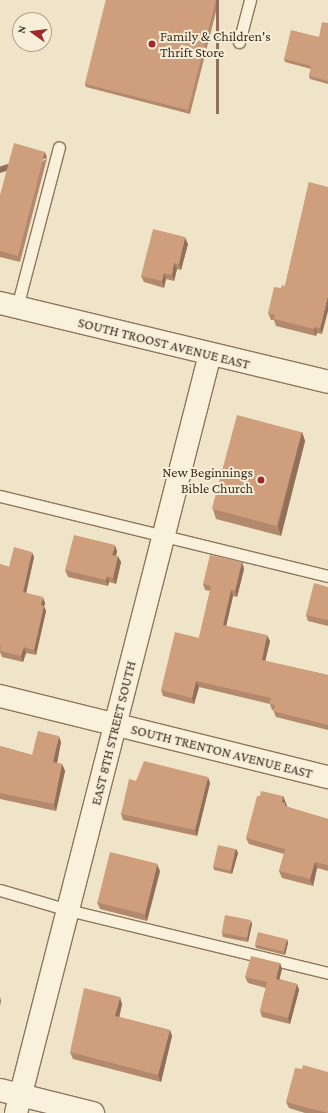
<!DOCTYPE html>
<html>
<head>
<meta charset="utf-8">
<style>
	body { margin:0 }
	#map { position:relative; width:328px; height:1113px; overflow:hidden; background:#f0e4c8; font-family:"Crimson Pro",serif }
	div>[style] { position:absolute }
	.roads { filter:drop-shadow(1px 0 #8d765c) drop-shadow(-1px 0 #8d765c) drop-shadow(0 1px #8d765c) drop-shadow(0 -1px #8d765c) }
	.service>* { height:11px; margin:-5.5px; padding:0 5.5px; transform-origin:5.5px; border-radius:5.5px; background:#faf1dc }
	.minor>* { height:22px; margin:-11px; padding:0 11px; transform-origin:11px; border-radius:11px; background:#faf1dc }
	.wall>* { inset:0; background:#b2896c }
	.shaded-wall>* { inset:0; background:#916f58; transform-origin:0 0 }
	.building>* { inset:0; background:#cf9f7d; transform-origin:0 0 }
	.dots>* { width:11px; height:11px; translate:-50% -50%; box-sizing:border-box; border:2px solid #f7eed8; border-radius:50% }
	span { translate:-50% -50%; white-space:nowrap; text-align:center; line-height:1.15; -webkit-text-stroke:4px #f7eed8; paint-order:stroke }
	.poi-label { font-size:14px; color:#3d2e20 }
	.left { translate:0 -50%; text-align:left }
	.right { translate:-100% -50%; text-align:right }
	.street-label { font-size:14px; color:#3d2e20 }
	.north { position:absolute; left:12px; top:12px; width:40px; height:40px; box-sizing:border-box; background:#f7eed8; border:1px solid #ada18e; border-radius:50%; rotate:284deg; font-size:11px; font-weight:700; line-height:16px; text-align:center; color:#3d2e20 }
	.north::after { content:''; display:block; margin:auto; width:14px; height:18px; background:#9e2a2b; clip-path:polygon(50% 0,100% 100%,50% 72%,0 100%) }
</style>
</head>
<body>
<div id="map">
	<div class="roads">
		<div class="service">
			<i style="left:239px;top:42px;width:43px;rotate:-75.3deg"></i>
			<i style="left:17px;top:307px;width:165px;rotate:-75.3deg"></i>
			<i style="left:0;top:496px;width:338px;rotate:13.7deg"></i>
			<i style="left:0;top:890px;width:71px;rotate:16.4deg"></i>
			<i style="left:68px;top:910px;width:268px;rotate:13.6deg"></i>
		</div>
		<div class="minor">
			<i style="left:0;top:303px;width:337px;rotate:13.5deg"></i>
			<i style="left:0;top:696px;width:338px;rotate:13.9deg"></i>
			<i style="left:0;top:1090px;width:96px;rotate:13.9deg"></i>
			<i style="left:16px;top:1113px;width:783px;rotate:-75.66deg"></i>
		</div>
	</div>
	<div class="wall">
		<i style="clip-path:polygon(106px 0,219px 0,190px 114px,86px 87px,85px 84px)"></i>
		<i style="clip-path:polygon(328px 23px,328px 84px,310px 79px,309px 76px,311px 69px,285px 62px,284px 59px,319px 37px)"></i>
		<i style="clip-path:polygon(47px 158px,20px 262px,0 257px,0 195px)"></i>
		<i style="clip-path:polygon(309px 182px,322px 334px,317px 333px,316px 336px,276px 326px,274px 320px,271px 320px,268px 313px,281px 288px,285px 286px)"></i>
		<i style="clip-path:polygon(188px 244px,181px 270px,177px 269px,174px 281px,166px 279px,164px 288px,144px 282px,141px 276px)"></i>
		<i style="clip-path:polygon(302px 432px,305px 441px,281px 536px,216px 519px,213px 509px)"></i>
		<i style="clip-path:polygon(117px 551px,116px 555px,121px 562px,116px 584px,109px 582px,108px 586px,68px 577px,65px 570px)"></i>
		<i style="clip-path:polygon(34px 557px,26px 593px,45px 603px,44px 606px,46px 611px,36px 655px,26px 653px,23px 662px,2px 657px,0 652px,0 564px,9px 567px)"></i>
		<i style="clip-path:polygon(242px 562px,244px 569px,237px 597px,233px 596px,226px 626px,270px 641px,265px 661px,328px 675px,328px 730px,276px 717px,273px 710px,272px 710px,270px 704px,199px 687px,194px 704px,163px 696px,161px 690px,199px 638px,210px 591px,205px 590px,203px 584px)"></i>
		<i style="clip-path:polygon(328px 587px,328px 626px,308px 621px,306px 615px)"></i>
		<i style="clip-path:polygon(61px 742px,57px 763px,62px 764px,65px 771px,56px 811px,0 799px,0 746px,32px 755px)"></i>
		<i style="clip-path:polygon(136px 781px,210px 783px,197px 836px,123px 820px,121px 814px)"></i>
		<i style="clip-path:polygon(260px 796px,283px 796px,287px 807px,328px 819px,328px 871px,317px 868px,313px 886px,282px 878px,279px 871px,284px 854px,249px 844px,246px 838px)"></i>
		<i style="clip-path:polygon(236px 849px,238px 853px,232px 874px,214px 870px,213px 866px)"></i>
		<i style="clip-path:polygon(160px 871px,147px 921px,100px 909px,97px 902px)"></i>
		<i style="clip-path:polygon(252px 924px,248px 942px,223px 937px,222px 933px)"></i>
		<i style="clip-path:polygon(287px 939px,288px 943px,285px 955px,256px 948px,255px 945px)"></i>
		<i style="clip-path:polygon(280px 963px,282px 969px,279px 979px,297px 984px,299px 990px,290px 1024px,262px 1017px,260px 1011px,266px 988px,248px 983px,245px 977px)"></i>
		<i style="clip-path:polygon(122px 1004px,119px 1017px,170px 1030px,172px 1036px,161px 1082px,73px 1059px,70px 1052px)"></i>
		<i style="clip-path:polygon(302px 1069px,328px 1113px,305px 1113px,289px 1108px,286px 1102px)"></i>
	</div>
	<div class="shaded-wall">
		<i style="left:216px;top:0;width:3px;height:114px"></i>
		<i style="left:45px;top:152px;width:6px;height:107px;rotate:72deg"></i>
		<i style="clip-path:polygon(185px 237px,188px 244px,181px 270px,179px 264px)"></i>
		<i style="clip-path:polygon(174px 263px,177px 269px,174px 281px,172px 275px)"></i>
		<i style="clip-path:polygon(164px 273px,166px 279px,164px 288px,162px 281px)"></i>
		<i style="clip-path:polygon(328px 295px,328px 311px,322px 334px,320px 328px)"></i>
		<i style="clip-path:polygon(315px 327px,317px 333px,316px 336px,314px 329px)"></i>
		<i style="clip-path:polygon(302px 432px,305px 441px,281px 536px,278px 526px)"></i>
		<i style="clip-path:polygon(115px 545px,117px 551px,115px 561px,112px 555px)"></i>
		<i style="clip-path:polygon(32px 552px,34px 557px,25px 598px,23px 592px)"></i>
		<i style="clip-path:polygon(118px 556px,121px 562px,116px 584px,113px 578px)"></i>
		<i style="clip-path:polygon(242px 562px,244px 569px,237px 597px,235px 591px)"></i>
		<i style="clip-path:polygon(107px 576px,109px 582px,108px 586px,106px 580px)"></i>
		<i style="clip-path:polygon(231px 590px,233px 596px,225px 631px,223px 625px)"></i>
		<i style="clip-path:polygon(43px 597px,45px 603px,43px 611px,41px 605px)"></i>
		<i style="clip-path:polygon(44px 606px,46px 611px,36px 655px,34px 650px)"></i>
		<i style="clip-path:polygon(267px 635px,270px 641px,264px 666px,262px 660px)"></i>
		<i style="clip-path:polygon(24px 647px,26px 653px,23px 662px,21px 656px)"></i>
		<i style="clip-path:polygon(196px 681px,199px 687px,194px 704px,192px 698px)"></i>
		<i style="clip-path:polygon(59px 736px,61px 742px,56px 769px,53px 762px)"></i>
		<i style="clip-path:polygon(62px 764px,65px 771px,56px 811px,54px 804px)"></i>
		<i style="clip-path:polygon(208px 777px,210px 783px,197px 836px,195px 830px)"></i>
		<i style="clip-path:polygon(283px 796px,286px 803px,288px 809px,282px 802px)"></i>
		<i style="clip-path:polygon(236px 849px,238px 853px,232px 874px,231px 871px)"></i>
		<i style="clip-path:polygon(315px 862px,317px 868px,313px 886px,310px 879px)"></i>
		<i style="clip-path:polygon(157px 864px,160px 871px,147px 921px,145px 915px)"></i>
		<i style="clip-path:polygon(251px 920px,252px 924px,248px 942px,247px 938px)"></i>
		<i style="clip-path:polygon(287px 939px,288px 943px,285px 955px,284px 952px)"></i>
		<i style="clip-path:polygon(280px 963px,282px 969px,278px 985px,276px 979px)"></i>
		<i style="clip-path:polygon(297px 984px,299px 990px,290px 1024px,288px 1018px)"></i>
		<i style="clip-path:polygon(0 997px,1px 1001px,0 1006px)"></i>
		<i style="clip-path:polygon(120px 997px,122px 1004px,118px 1023px,115px 1016px)"></i>
		<i style="clip-path:polygon(170px 1030px,172px 1036px,161px 1082px,158px 1075px)"></i>
	</div>
	<div class="building">
		<i style="clip-path:polygon(106px 0,216px 0,188px 110px,85px 84px)"></i>
		<i style="clip-path:polygon(322px 22px,328px 23px,328px 81px,309px 76px,311px 66px,284px 59px,291px 30px,319px 37px)"></i>
		<i style="clip-path:polygon(14px 143px,45px 152px,18px 256px,0 251px,0 195px)"></i>
		<i style="clip-path:polygon(309px 182px,328px 187px,328px 295px,320px 328px,315px 327px,314px 329px,274px 319px,275px 315px,268px 313px,274px 287px,281px 288px,282px 285px,285px 286px)"></i>
		<i style="clip-path:polygon(153px 229px,185px 237px,179px 264px,174px 263px,172px 275px,164px 273px,162px 281px,141px 276px)"></i>
		<i style="left:237px;top:415px;width:67px;height:97px;rotate:15deg"></i>
		<i style="clip-path:polygon(74px 535px,115px 545px,112px 555px,118px 556px,113px 578px,107px 576px,106px 580px,65px 570px)"></i>
		<i style="clip-path:polygon(14px 547px,32px 552px,23px 592px,43px 597px,41px 605px,44px 606px,34px 650px,24px 647px,21px 656px,0 651px,1px 645px,0 645px,0 564px,9px 567px)"></i>
		<i style="clip-path:polygon(210px 555px,242px 562px,235px 591px,231px 590px,223px 625px,267px 635px,262px 660px,328px 675px,328px 725px,273px 711px,275px 705px,269px 704px,271px 698px,196px 681px,192px 698px,161px 690px,175px 632px,199px 638px,211px 586px,203px 584px)"></i>
		<i style="clip-path:polygon(314px 583px,328px 587px,328px 620px,306px 615px)"></i>
		<i style="clip-path:polygon(38px 731px,59px 736px,53px 762px,62px 764px,54px 804px,0 793px,0 746px,32px 755px)"></i>
		<i style="clip-path:polygon(144px 761px,208px 777px,195px 830px,121px 814px,129px 779px,136px 781px)"></i>
		<i style="clip-path:polygon(261px 791px,283px 796px,282px 802px,285px 803px,285px 806px,328px 819px,328px 865px,315px 862px,310px 879px,279px 871px,285px 849px,246px 838px,257px 796px,260px 796px)"></i>
		<i style="left:218px;top:845px;width:18px;height:22px;rotate:13deg"></i>
		<i style="left:110px;top:852px;width:49px;height:52px;rotate:14deg"></i>
		<i style="left:225px;top:915px;width:26px;height:18px;rotate:11deg"></i>
		<i style="left:258px;top:932px;width:30px;height:13px;rotate:14deg"></i>
		<i style="clip-path:polygon(251px 956px,280px 963px,276px 979px,297px 984px,288px 1018px,260px 1011px,267px 982px,245px 977px)"></i>
		<i style="clip-path:polygon(84px 988px,120px 997px,115px 1016px,170px 1030px,158px 1075px,70px 1052px)"></i>
		<i style="clip-path:polygon(303px 1065px,328px 1072px,328px 1113px,286px 1102px,295px 1068px,302px 1069px)"></i>
	</div>
	<div class="dots">
		<i style="left:152px;top:44px;background:#9e2a2b"></i>
		<i style="left:261px;top:480px;background:#9e2a2b"></i>
	</div>
	<div class="poi-label">
		<span class="left" style="left:160px;top:44px">Family &amp; Children's<br>Thrift Store</span>
		<span class="right" style="left:253px;top:480px">New Beginnings<br>Bible Church</span>
	</div>
	<div class="street-label">
		<span style="left:164px;top:343px;rotate:14deg">SOUTH TROOST AVENUE EAST</span>
		<span style="left:113px;top:733px;rotate:-76deg">EAST 8TH STREET SOUTH</span>
		<span style="left:222px;top:751px;rotate:14deg">SOUTH TRENTON AVENUE EAST</span>
	</div>
	<div class="north">N</div>
</div>
</body>
</html>
